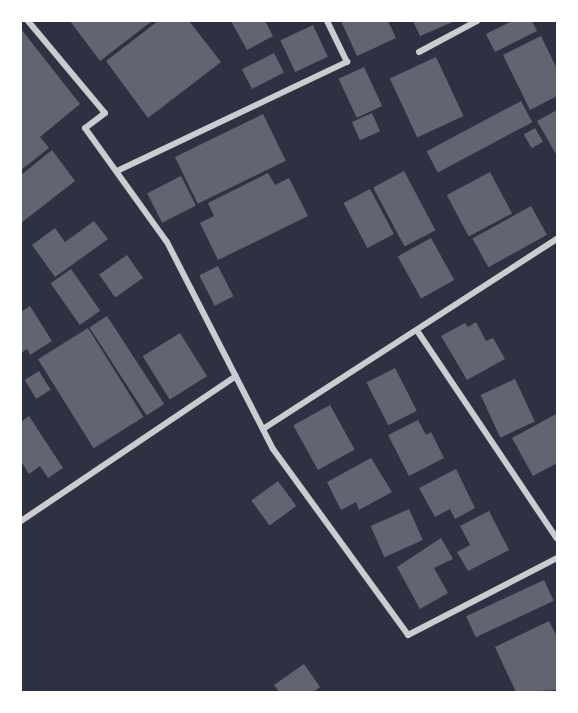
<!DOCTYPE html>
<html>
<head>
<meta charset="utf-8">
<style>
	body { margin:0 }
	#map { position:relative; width:578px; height:713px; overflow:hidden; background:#2d3142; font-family:Cabin,sans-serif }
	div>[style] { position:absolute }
	.building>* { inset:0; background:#626471; transform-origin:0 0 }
	.minor>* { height:6px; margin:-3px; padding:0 3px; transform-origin:3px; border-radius:3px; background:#caccd0 }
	span { translate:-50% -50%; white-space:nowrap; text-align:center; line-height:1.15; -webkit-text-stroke:4.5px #fff; paint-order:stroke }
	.frame { position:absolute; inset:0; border:22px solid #fff; pointer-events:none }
</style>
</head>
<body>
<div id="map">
	<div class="building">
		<i style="clip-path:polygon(70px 21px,152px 21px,100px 61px)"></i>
		<i style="clip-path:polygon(158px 21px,189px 21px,221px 62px,148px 118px,106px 61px)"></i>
		<i style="clip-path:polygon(231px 21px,265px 21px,273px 36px,247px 50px)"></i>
		<i style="clip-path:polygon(341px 21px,388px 21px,396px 38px,357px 56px)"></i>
		<i style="clip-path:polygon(413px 21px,455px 21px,420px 36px)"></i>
		<i style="clip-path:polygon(512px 21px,532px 21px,537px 31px,495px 52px,486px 34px)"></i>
		<i style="left:313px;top:25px;width:35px;height:36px;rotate:65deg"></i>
		<i style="clip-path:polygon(21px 29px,80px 104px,40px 137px,49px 148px,21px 170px)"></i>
		<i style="clip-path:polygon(541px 36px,557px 69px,557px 96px,530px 110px,503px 55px)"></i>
		<i style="left:274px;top:53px;width:22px;height:36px;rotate:63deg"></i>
		<i style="left:436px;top:57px;width:65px;height:51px;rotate:65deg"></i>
		<i style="left:364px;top:67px;width:43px;height:28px;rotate:65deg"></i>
		<i style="left:521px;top:101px;width:24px;height:107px;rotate:62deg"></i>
		<i style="clip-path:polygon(557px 110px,557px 156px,537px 121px)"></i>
		<i style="left:372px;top:113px;width:20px;height:22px;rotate:66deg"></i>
		<i style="left:263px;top:114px;width:52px;height:98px;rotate:64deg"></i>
		<i style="left:535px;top:128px;width:16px;height:13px;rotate:60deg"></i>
		<i style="clip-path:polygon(52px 150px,75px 181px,21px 223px,21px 175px)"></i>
		<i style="left:404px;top:171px;width:67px;height:35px;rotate:62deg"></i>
		<i style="left:490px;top:172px;width:47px;height:49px;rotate:62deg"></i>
		<i style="clip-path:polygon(268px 173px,275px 185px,289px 178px,308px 216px,218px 260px,200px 223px,214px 216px,208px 203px)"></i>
		<i style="left:181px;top:176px;width:33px;height:38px;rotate:63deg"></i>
		<i style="left:370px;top:189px;width:51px;height:30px;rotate:62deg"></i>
		<i style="left:531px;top:206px;width:33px;height:67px;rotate:61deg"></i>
		<i style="clip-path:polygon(94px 221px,108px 239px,55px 277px,32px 245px,55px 228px,65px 242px)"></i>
		<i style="left:431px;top:238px;width:48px;height:38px;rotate:61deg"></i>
		<i style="left:127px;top:255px;width:28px;height:34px;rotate:55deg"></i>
		<i style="left:218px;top:266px;width:34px;height:21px;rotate:63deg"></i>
		<i style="left:71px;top:269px;width:51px;height:25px;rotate:55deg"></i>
		<i style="clip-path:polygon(30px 306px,52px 341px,30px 355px,27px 349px,21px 353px,21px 312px)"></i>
		<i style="left:107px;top:316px;width:105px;height:21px;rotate:57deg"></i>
		<i style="clip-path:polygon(476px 322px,486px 341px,493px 338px,505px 359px,467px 380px,441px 336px,465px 323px,468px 327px)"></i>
		<i style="left:88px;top:328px;width:105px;height:59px;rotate:58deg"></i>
		<i style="left:180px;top:333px;width:51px;height:44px;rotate:58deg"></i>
		<i style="left:395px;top:368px;width:48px;height:32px;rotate:63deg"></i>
		<i style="left:39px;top:371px;width:22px;height:17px;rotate:58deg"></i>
		<i style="left:515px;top:379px;width:47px;height:38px;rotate:65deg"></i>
		<i style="left:330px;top:405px;width:51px;height:42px;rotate:61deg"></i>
		<i style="clip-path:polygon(556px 414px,557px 463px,533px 476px,512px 438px)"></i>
		<i style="clip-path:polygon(29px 416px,63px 468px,48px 478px,40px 466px,29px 474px,21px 461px,21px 422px)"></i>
		<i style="clip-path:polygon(418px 420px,426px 435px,431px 432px,444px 458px,409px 476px,388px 435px)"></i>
		<i style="clip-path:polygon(371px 458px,392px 492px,359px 510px,356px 502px,341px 510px,327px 482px)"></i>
		<i style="clip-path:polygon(456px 469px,475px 508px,455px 519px,450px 509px,435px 517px,419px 488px)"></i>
		<i style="left:278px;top:481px;width:31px;height:33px;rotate:54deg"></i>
		<i style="left:409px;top:509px;width:34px;height:42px;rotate:66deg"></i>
		<i style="clip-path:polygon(489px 511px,509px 550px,468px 571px,457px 552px,470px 545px,460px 526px)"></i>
		<i style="clip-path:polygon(441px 538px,453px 559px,434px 568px,448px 593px,420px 609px,397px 567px)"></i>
		<i style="left:544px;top:580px;width:23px;height:86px;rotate:65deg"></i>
		<i style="clip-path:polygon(549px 621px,557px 637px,557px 690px,516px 692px,495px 647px)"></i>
		<i style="clip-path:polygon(304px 664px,320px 687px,313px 692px,279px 692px,274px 685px)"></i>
	</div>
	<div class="minor">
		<i style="left:28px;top:21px;width:120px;rotate:50.1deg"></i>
		<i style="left:105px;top:113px;width:25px;rotate:143deg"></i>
		<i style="left:85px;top:128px;width:140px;rotate:54.3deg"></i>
		<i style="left:167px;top:242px;width:233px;rotate:62.9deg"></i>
		<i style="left:273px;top:449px;width:230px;rotate:54deg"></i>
		<i style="left:408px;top:635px;width:168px;rotate:-27.3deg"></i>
		<i style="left:419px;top:52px;width:66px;rotate:-28.1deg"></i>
		<i style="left:117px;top:171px;width:255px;rotate:-25.4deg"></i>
		<i style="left:347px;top:62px;width:46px;rotate:-116deg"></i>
		<i style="left:418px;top:332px;width:249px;rotate:56.1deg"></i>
		<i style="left:263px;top:429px;width:350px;rotate:-32.9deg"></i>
		<i style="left:21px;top:521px;width:259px;rotate:-34deg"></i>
	</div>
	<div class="frame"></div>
</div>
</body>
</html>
